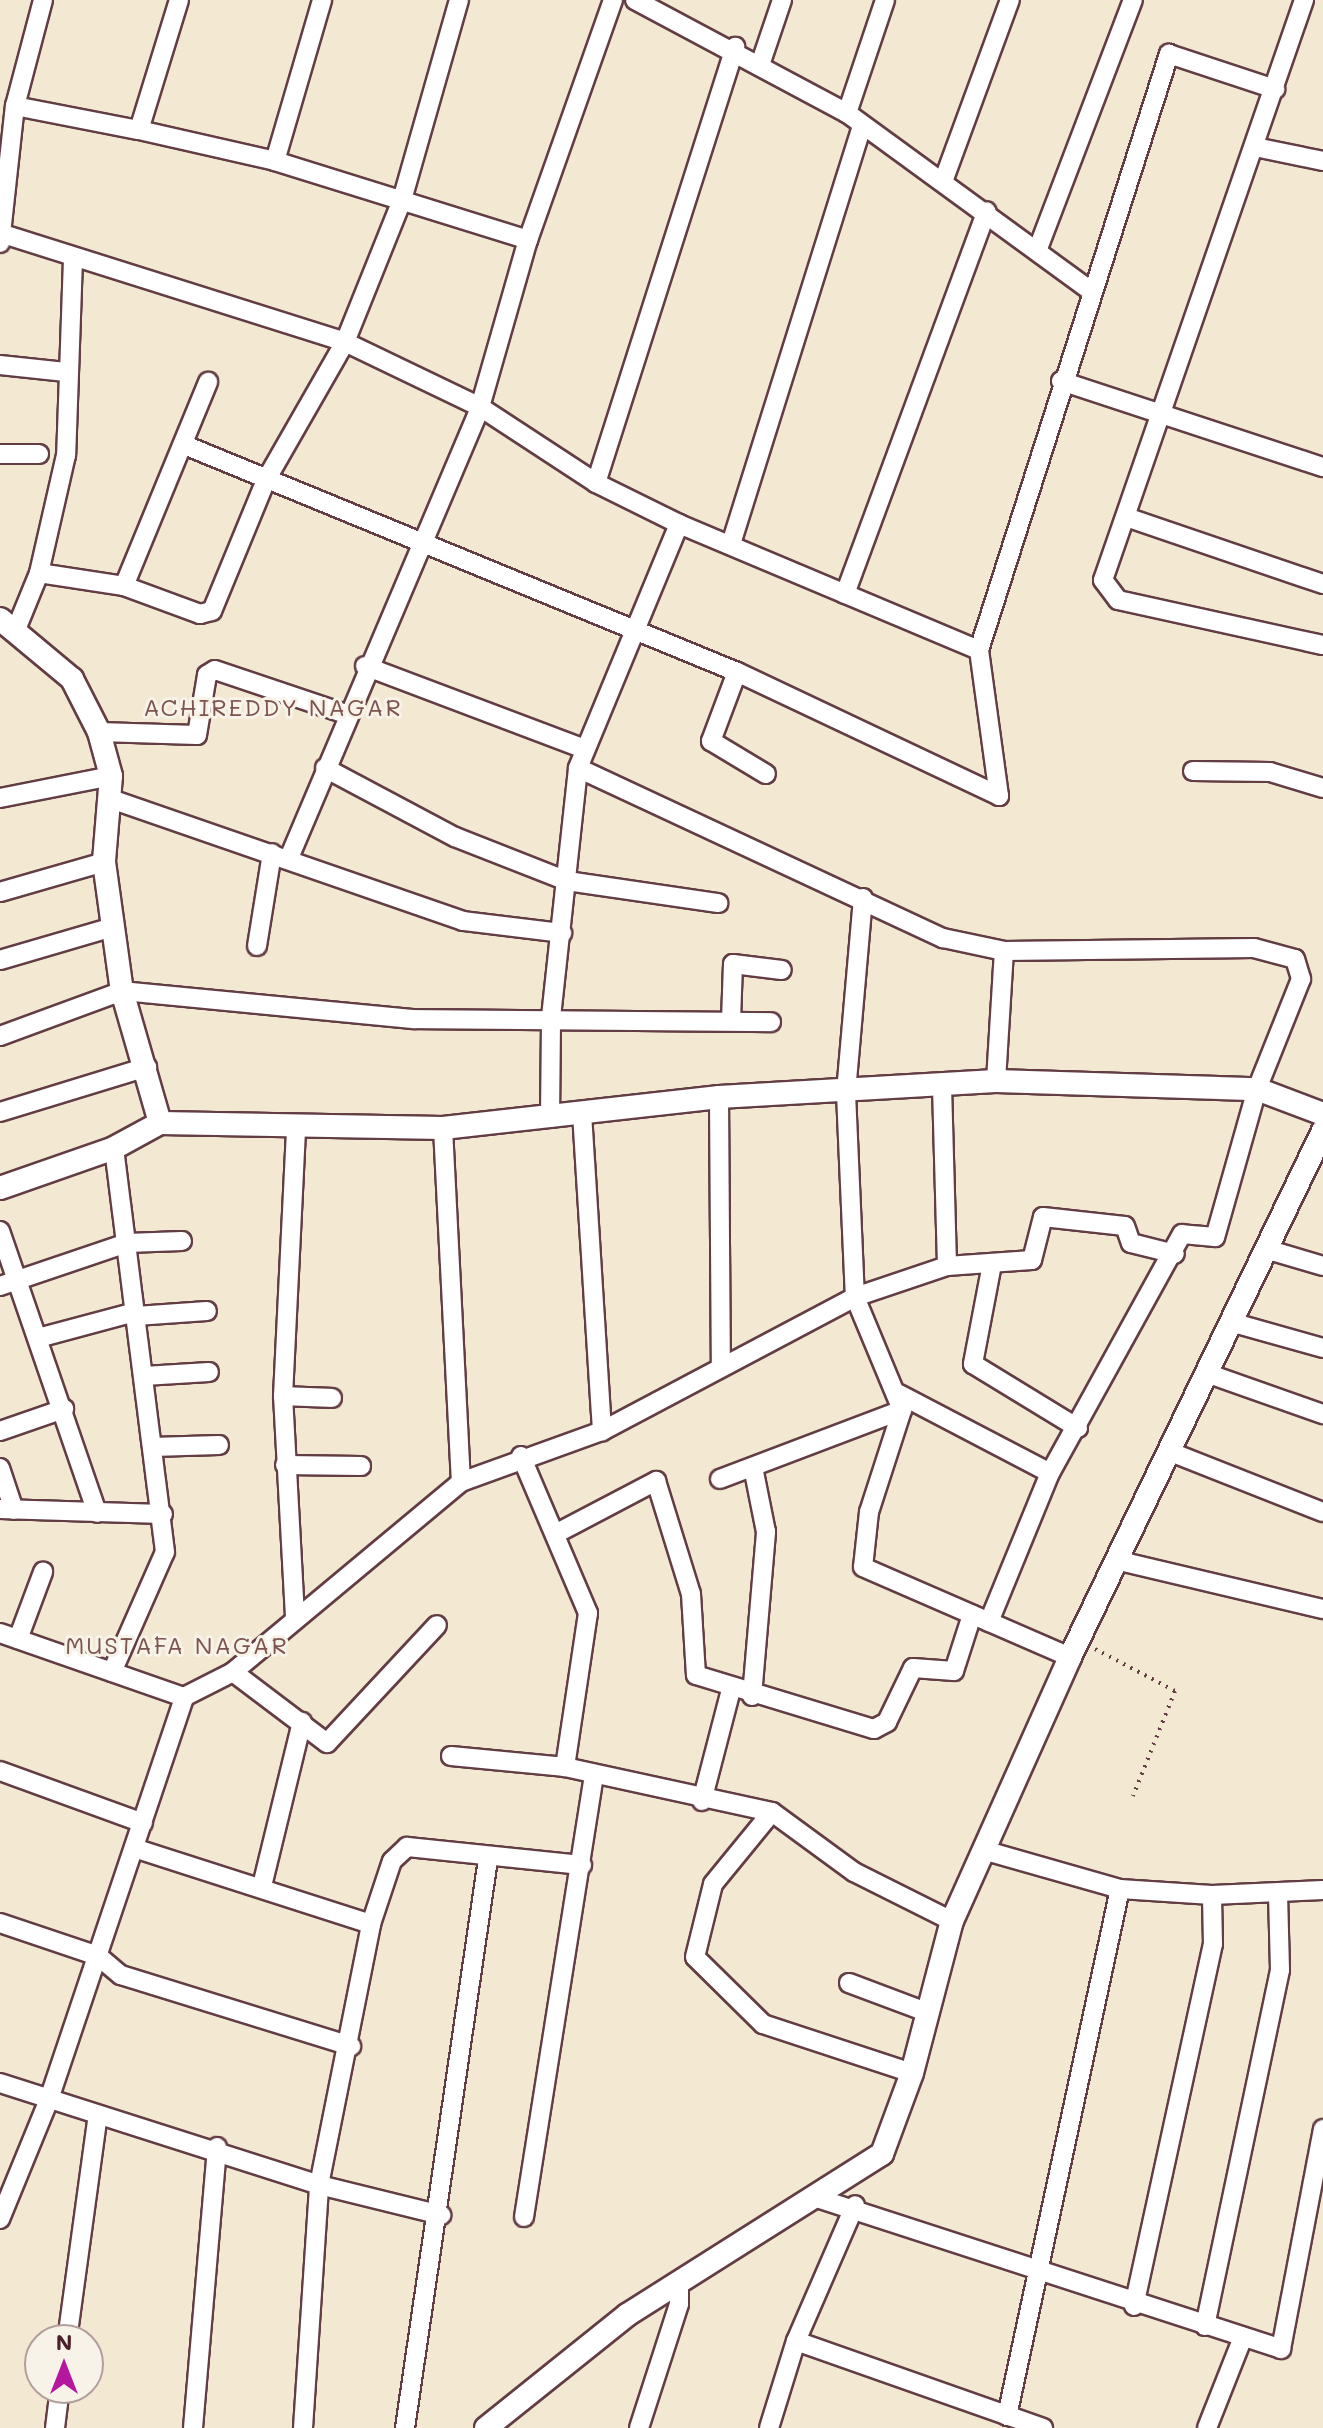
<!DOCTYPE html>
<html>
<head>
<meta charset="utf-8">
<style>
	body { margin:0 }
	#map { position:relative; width:1323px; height:2428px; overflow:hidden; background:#f3e8d2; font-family:Mali,sans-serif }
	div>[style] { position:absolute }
	.path>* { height:4px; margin-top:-2px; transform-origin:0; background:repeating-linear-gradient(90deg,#633d44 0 2px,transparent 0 8px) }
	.roads { filter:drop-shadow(2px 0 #633d44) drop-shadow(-2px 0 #633d44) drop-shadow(0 2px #633d44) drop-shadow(0 -2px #633d44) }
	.minor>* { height:18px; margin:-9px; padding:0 9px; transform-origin:9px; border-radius:9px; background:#fff }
	.tertiary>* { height:22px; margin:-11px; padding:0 11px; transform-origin:11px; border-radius:11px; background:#fff }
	span { translate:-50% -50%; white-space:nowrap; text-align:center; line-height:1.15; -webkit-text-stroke:6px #f7f3e8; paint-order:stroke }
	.neighbourhood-label { font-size:24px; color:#7e5450; letter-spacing:2px }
	.north { position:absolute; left:24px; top:2324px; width:80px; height:80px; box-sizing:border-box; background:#f7f3e8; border:2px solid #b29e9c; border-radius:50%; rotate:0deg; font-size:22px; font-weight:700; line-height:32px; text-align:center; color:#4a1f2b }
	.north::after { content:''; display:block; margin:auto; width:28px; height:36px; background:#b5179e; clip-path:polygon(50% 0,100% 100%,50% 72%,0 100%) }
</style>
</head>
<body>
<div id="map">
	<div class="path">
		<i style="left:1095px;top:1649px;width:90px;rotate:27.7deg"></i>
		<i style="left:1175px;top:1691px;width:113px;rotate:111.8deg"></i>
	</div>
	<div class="roads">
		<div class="minor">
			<i style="left:43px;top:0;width:110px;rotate:104.8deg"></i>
			<i style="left:15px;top:106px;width:126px;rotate:11deg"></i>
			<i style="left:139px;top:130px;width:136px;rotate:-72.9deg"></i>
			<i style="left:635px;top:0;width:240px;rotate:28.1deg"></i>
			<i style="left:847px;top:113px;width:301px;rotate:36.1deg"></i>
			<i style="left:1304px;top:0;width:614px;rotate:109.11deg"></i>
			<i style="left:1103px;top:580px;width:25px;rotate:53deg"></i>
			<i style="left:1118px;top:600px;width:210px;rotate:12.4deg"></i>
			<i style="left:760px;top:65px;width:69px;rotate:-71.3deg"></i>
			<i style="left:847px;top:113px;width:119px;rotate:-71.4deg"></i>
			<i style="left:139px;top:130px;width:139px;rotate:12.8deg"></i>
			<i style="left:275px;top:161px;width:265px;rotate:17.3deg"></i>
			<i style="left:1255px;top:147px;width:69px;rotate:11.6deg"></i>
			<i style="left:275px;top:161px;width:168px;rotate:-73.7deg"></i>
			<i style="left:944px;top:179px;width:191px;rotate:-69.8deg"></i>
			<i style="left:0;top:233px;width:362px;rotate:17.5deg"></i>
			<i style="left:345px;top:342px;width:150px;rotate:25.7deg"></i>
			<i style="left:480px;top:407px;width:139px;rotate:33.2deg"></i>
			<i style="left:596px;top:483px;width:93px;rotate:26.3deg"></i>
			<i style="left:679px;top:524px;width:325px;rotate:22.8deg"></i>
			<i style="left:0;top:243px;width:138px;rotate:-83.8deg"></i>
			<i style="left:1037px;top:251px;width:269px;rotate:-69.1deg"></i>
			<i style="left:73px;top:259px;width:196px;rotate:92deg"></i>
			<i style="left:66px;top:455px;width:121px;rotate:102.9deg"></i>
			<i style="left:39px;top:573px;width:86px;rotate:8.7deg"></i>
			<i style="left:124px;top:586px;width:81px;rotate:20.2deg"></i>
			<i style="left:200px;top:614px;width:12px;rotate:-14deg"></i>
			<i style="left:212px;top:611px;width:142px;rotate:-67.6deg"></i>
			<i style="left:266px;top:480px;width:159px;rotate:-60.2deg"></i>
			<i style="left:345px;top:342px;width:153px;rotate:-68.1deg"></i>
			<i style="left:402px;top:200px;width:208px;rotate:-74.1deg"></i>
			<i style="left:0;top:365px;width:66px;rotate:6.1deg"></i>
			<i style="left:1061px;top:381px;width:276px;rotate:18.2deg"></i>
			<i style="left:187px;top:446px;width:595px;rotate:22.34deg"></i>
			<i style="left:737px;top:672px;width:290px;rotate:25.3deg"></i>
			<i style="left:0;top:454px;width:39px"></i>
			<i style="left:596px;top:483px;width:458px;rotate:-72.3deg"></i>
			<i style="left:1129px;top:518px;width:205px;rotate:18.8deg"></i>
			<i style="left:731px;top:544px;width:439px;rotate:-72.6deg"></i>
			<i style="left:124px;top:586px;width:221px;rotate:-67.6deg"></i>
			<i style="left:845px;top:594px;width:408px;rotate:-69.7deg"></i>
			<i style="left:17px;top:627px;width:58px;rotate:-67.8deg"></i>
			<i style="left:365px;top:666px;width:235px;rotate:20.7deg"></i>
			<i style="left:737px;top:672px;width:74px;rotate:110.6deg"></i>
			<i style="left:711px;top:741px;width:64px;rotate:31deg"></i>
			<i style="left:99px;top:732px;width:98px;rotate:1.8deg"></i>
			<i style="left:197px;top:735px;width:61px;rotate:-80.5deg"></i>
			<i style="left:207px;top:675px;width:9px;rotate:-32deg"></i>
			<i style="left:215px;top:670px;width:138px;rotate:18.6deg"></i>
			<i style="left:325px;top:768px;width:147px;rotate:28deg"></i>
			<i style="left:455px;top:837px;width:120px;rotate:21.4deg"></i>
			<i style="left:567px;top:881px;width:153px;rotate:8.3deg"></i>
			<i style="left:578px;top:768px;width:403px;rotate:25deg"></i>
			<i style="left:943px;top:938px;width:62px;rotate:12deg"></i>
			<i style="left:1004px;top:951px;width:250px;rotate:-0.7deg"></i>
			<i style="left:1254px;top:948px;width:42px;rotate:15deg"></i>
			<i style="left:1295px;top:959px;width:21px;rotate:73deg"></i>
			<i style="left:1301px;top:979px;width:118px;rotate:111.8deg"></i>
			<i style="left:1257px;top:1089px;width:154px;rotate:105.8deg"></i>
			<i style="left:1215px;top:1237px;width:33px;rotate:-175deg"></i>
			<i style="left:1182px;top:1234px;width:273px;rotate:118.9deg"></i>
			<i style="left:1050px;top:1473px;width:161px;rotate:112.3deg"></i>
			<i style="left:1193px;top:771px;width:77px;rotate:0.7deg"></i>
			<i style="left:1270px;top:772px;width:55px;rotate:16.8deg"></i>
			<i style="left:999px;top:796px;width:147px;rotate:-97.8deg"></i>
			<i style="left:979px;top:650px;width:626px;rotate:-72.32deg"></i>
			<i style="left:1169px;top:54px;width:112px;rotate:18.3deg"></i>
			<i style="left:0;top:798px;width:113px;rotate:-11.2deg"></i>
			<i style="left:108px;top:798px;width:376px;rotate:19.1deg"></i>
			<i style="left:463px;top:921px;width:100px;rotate:6.9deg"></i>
			<i style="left:289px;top:858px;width:490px;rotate:-67deg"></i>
			<i style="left:480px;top:407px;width:174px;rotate:-74deg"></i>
			<i style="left:528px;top:240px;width:255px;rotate:-70.5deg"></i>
			<i style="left:0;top:892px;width:108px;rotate:-16.1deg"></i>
			<i style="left:863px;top:898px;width:196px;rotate:95deg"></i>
			<i style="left:846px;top:1093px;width:204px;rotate:87.5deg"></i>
			<i style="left:855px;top:1297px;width:122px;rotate:67.4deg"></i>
			<i style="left:902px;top:1410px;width:107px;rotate:107.9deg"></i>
			<i style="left:869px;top:1512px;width:55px;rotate:96.2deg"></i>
			<i style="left:863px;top:1567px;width:226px;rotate:23.5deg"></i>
			<i style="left:257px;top:946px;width:94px;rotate:-80.8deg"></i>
			<i style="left:0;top:960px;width:118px;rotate:-16.3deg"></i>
			<i style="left:731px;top:1021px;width:57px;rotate:-88deg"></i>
			<i style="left:733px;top:964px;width:49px;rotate:7deg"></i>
			<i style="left:0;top:1036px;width:130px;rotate:-20.2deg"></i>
			<i style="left:122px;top:991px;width:293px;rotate:5.5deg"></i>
			<i style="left:414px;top:1019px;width:357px;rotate:0.5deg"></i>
			<i style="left:996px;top:1081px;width:130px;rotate:-86.5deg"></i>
			<i style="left:942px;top:1086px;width:180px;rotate:88.4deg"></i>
			<i style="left:719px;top:1097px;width:265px;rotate:89.6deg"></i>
			<i style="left:0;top:1112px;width:154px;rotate:-17deg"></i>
			<i style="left:582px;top:1113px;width:319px;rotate:86.4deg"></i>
			<i style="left:550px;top:1118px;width:101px;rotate:-89.4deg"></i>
			<i style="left:551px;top:1017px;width:250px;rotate:-83.8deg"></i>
			<i style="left:578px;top:768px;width:264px;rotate:-67.5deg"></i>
			<i style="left:443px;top:1128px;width:354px;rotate:87.1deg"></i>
			<i style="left:0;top:1231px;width:298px;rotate:71deg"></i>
			<i style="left:1269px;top:1250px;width:56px;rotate:16.5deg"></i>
			<i style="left:992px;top:1264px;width:102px;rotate:100.8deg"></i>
			<i style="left:973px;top:1364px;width:123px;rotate:31.4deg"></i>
			<i style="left:0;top:1286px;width:134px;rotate:-18.7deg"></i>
			<i style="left:127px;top:1243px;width:55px;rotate:-2.1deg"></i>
			<i style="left:136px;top:1316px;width:71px;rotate:-4deg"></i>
			<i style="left:1234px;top:1323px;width:92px;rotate:15.7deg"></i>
			<i style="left:38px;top:1338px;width:100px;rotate:-15deg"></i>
			<i style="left:1212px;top:1375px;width:118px;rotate:19.4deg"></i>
			<i style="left:144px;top:1376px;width:65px;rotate:-3.5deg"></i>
			<i style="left:899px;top:1394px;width:170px;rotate:27.6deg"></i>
			<i style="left:283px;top:1396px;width:49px;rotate:2.3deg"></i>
			<i style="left:0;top:1431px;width:68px;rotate:-19deg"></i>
			<i style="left:152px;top:1447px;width:67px;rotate:-1.7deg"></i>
			<i style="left:1173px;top:1453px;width:161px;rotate:21.5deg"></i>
			<i style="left:521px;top:1456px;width:171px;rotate:66.9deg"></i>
			<i style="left:588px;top:1613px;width:156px;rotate:98.5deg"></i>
			<i style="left:285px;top:1465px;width:76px;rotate:0.8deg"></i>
			<i style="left:0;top:1468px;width:44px;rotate:71.6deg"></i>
			<i style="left:720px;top:1479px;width:195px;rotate:-20.8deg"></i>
			<i style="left:0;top:1509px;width:163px;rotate:1.8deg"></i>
			<i style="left:559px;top:1532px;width:110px;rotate:-27.7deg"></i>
			<i style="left:656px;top:1481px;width:118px;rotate:72.8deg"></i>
			<i style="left:691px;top:1594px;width:81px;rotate:86.5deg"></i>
			<i style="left:696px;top:1675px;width:186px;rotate:16.9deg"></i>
			<i style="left:874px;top:1729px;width:15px;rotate:-28deg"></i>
			<i style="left:887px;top:1722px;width:60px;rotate:-64.3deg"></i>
			<i style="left:913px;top:1668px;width:41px;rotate:4.2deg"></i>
			<i style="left:954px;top:1671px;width:59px;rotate:-72.2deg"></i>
			<i style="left:1120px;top:1561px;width:209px;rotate:13.3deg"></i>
			<i style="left:295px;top:1617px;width:221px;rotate:-93.1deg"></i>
			<i style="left:283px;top:1396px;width:269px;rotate:-87.2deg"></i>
			<i style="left:0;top:1633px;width:195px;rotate:19.2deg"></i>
			<i style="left:18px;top:1639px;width:72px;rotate:-69.5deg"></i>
			<i style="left:112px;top:1672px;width:131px;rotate:-66.2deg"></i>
			<i style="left:165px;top:1552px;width:407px;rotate:-97.2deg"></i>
			<i style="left:233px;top:1672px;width:118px;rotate:37.1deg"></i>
			<i style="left:327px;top:1743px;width:161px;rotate:-47deg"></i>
			<i style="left:752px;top:1696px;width:165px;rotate:-85.1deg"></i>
			<i style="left:766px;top:1532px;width:66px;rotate:-101.3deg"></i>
			<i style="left:451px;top:1756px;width:115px;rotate:5.5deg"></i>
			<i style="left:565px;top:1767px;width:212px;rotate:12.3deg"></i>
			<i style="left:0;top:1771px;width:152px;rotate:20deg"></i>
			<i style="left:702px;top:1801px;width:115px;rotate:-75.4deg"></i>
			<i style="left:134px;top:1848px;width:249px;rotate:17.8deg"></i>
			<i style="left:983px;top:1850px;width:142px;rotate:15.9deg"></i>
			<i style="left:1120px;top:1889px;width:92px;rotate:3.7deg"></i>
			<i style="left:1212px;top:1895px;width:111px;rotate:-2.6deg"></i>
			<i style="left:262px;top:1886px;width:169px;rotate:-76.3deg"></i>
			<i style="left:0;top:1923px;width:103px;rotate:18.6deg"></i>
			<i style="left:98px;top:1956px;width:30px;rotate:40deg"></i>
			<i style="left:121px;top:1975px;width:241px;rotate:17.2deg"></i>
			<i style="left:849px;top:1983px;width:85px;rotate:20.6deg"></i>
			<i style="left:912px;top:2073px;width:157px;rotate:-161.8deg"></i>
			<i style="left:763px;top:2024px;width:95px;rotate:-135.4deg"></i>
			<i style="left:695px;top:1957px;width:75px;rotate:-76.1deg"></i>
			<i style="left:713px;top:1884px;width:93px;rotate:-50.7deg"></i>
			<i style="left:772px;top:1812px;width:102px;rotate:36.2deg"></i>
			<i style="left:854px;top:1872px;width:110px;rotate:26.6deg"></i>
			<i style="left:0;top:2083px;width:335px;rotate:17.7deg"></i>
			<i style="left:319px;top:2185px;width:126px;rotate:13.8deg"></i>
			<i style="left:820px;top:2199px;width:485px;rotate:18deg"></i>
			<i style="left:1281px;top:2349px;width:224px;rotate:-79.2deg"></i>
			<i style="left:524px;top:2217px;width:447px;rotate:-81deg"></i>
			<i style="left:0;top:2219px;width:126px;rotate:-67.7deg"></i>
			<i style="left:48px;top:2102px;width:427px;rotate:-71.4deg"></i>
			<i style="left:184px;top:1697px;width:55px;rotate:-27deg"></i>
			<i style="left:233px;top:1672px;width:297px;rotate:-39.8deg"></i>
			<i style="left:461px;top:1482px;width:150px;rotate:-19.9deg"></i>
			<i style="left:602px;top:1431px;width:286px;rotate:-27.9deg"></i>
			<i style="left:855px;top:1297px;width:97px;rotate:-18.6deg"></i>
			<i style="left:947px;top:1266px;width:85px;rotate:-4deg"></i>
			<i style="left:1032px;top:1260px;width:44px;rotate:-75.7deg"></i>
			<i style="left:1043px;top:1217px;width:82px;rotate:6.3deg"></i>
			<i style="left:1125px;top:1226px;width:18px;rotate:71deg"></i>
			<i style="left:1131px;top:1243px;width:45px;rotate:14deg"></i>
			<i style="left:1134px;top:2306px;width:371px;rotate:-77.7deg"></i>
			<i style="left:1213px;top:1944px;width:49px;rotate:-91.2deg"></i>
			<i style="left:1205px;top:2326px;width:364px;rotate:-78.1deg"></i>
			<i style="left:1280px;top:1970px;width:76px;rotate:-91.5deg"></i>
			<i style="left:67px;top:2340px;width:227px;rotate:-82.2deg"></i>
			<i style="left:796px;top:2341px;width:262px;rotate:19.4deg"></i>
			<i style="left:1007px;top:2416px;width:539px;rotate:-77.9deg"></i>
			<i style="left:55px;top:2428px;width:40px;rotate:-82.9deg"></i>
			<i style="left:193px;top:2428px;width:282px;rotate:-85.1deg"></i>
			<i style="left:303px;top:2428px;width:244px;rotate:-86.2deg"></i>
			<i style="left:319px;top:2185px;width:266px;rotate:-78.7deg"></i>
			<i style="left:371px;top:1924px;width:66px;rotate:-71.6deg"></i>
			<i style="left:392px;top:1861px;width:21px;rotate:-43deg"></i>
			<i style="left:407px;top:1847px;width:176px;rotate:5.9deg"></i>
			<i style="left:405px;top:2428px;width:575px;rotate:-81.7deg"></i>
			<i style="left:639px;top:2428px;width:130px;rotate:-72.1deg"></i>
			<i style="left:679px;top:2304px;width:20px;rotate:-90deg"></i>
			<i style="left:769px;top:2428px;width:91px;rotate:-72.8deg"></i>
			<i style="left:796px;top:2341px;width:148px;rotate:-66.5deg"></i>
			<i style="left:1207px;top:2428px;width:98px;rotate:-68.4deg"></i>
		</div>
		<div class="tertiary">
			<i style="left:0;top:619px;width:94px;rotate:39.8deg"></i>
			<i style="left:72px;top:679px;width:59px;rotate:63deg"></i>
			<i style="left:99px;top:732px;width:46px;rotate:74.7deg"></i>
			<i style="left:111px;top:776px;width:86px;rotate:94.7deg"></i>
			<i style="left:104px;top:862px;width:130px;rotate:82.1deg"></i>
			<i style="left:122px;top:991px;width:137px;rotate:73.9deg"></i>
			<i style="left:0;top:1188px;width:121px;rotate:-19.3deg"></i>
			<i style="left:114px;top:1148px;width:52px;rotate:-28.5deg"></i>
			<i style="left:160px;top:1123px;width:283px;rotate:1deg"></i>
			<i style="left:443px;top:1128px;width:278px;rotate:-6.4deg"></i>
			<i style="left:719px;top:1097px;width:277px;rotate:-3.3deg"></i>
			<i style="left:996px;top:1081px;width:261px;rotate:1.8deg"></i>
			<i style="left:1257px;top:1089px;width:71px;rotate:20.7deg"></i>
			<i style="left:486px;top:2428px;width:181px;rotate:-38.7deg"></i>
			<i style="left:627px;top:2315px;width:302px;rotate:-32.3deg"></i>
			<i style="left:882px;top:2154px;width:86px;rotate:-69.7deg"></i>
			<i style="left:912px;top:2073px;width:157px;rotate:-75.3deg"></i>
			<i style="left:952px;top:1921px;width:289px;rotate:-65.9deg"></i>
			<i style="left:1070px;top:1657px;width:584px;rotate:-64.31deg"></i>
		</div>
	</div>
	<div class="neighbourhood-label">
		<span style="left:273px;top:707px">ACHIREDDY NAGAR</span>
		<span style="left:177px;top:1645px">MUSTAFA NAGAR</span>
	</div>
	<div class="north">N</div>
</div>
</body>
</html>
